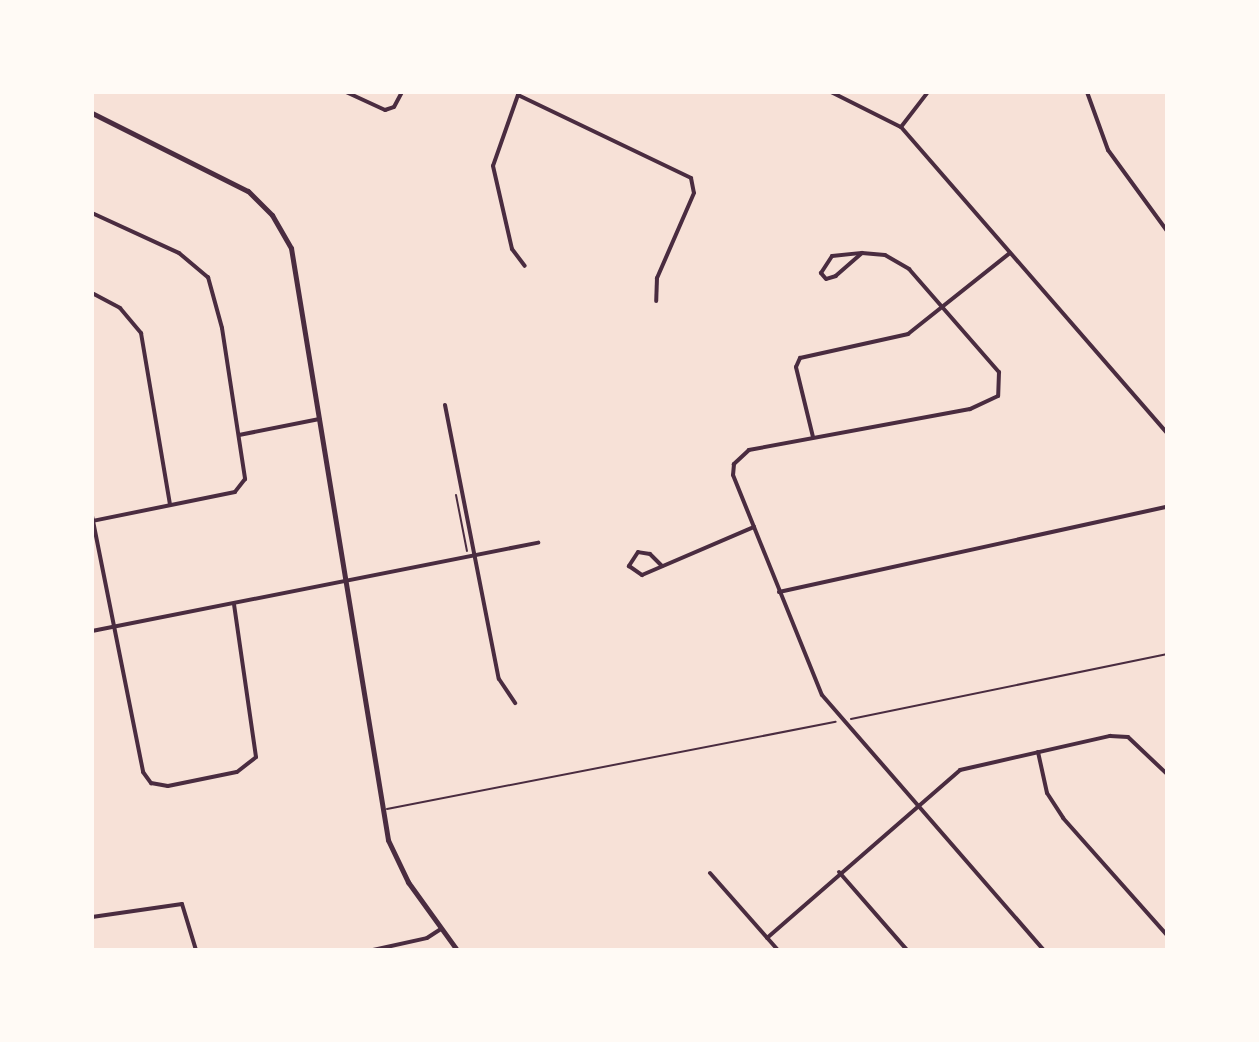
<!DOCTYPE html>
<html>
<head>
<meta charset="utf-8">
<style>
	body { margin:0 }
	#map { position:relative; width:1259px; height:1042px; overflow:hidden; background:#f7e1d7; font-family:"Noto Sans",sans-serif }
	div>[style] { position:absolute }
	.path>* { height:2px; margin:-1px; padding:0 1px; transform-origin:1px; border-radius:1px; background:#4a2c40 }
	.minor>* { height:4px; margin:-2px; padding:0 2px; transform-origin:2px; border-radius:2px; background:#4a2c40 }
	.tertiary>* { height:5px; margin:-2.5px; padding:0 2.5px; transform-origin:2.5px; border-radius:2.5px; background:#4a2c40 }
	span { translate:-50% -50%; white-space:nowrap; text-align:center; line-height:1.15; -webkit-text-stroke:7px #fffaf5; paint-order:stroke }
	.frame { position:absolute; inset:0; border:94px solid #fffaf5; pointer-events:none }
</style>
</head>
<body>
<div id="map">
	<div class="path">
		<i style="left:456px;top:495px;width:57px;rotate:78.9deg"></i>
		<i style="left:851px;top:719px;width:323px;rotate:-11.6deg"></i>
		<i style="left:387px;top:809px;width:457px;rotate:-11deg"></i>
	</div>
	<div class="minor">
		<i style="left:346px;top:92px;width:43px;rotate:24.8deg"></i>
		<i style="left:385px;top:110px;width:9px;rotate:-18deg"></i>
		<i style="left:394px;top:107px;width:17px;rotate:-62deg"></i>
		<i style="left:519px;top:92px;width:78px;rotate:109.4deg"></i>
		<i style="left:493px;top:166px;width:85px;rotate:77.1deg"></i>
		<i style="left:512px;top:249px;width:21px;rotate:53deg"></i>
		<i style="left:831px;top:92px;width:78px;rotate:26.6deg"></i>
		<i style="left:901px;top:127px;width:405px;rotate:49deg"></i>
		<i style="left:1087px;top:92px;width:62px;rotate:70.1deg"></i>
		<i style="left:1108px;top:150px;width:100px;rotate:53.9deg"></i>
		<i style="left:518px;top:95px;width:192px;rotate:25.6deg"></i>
		<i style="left:691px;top:178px;width:15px;rotate:79deg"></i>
		<i style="left:694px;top:193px;width:93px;rotate:113.5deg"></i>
		<i style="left:657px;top:278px;width:23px;rotate:92deg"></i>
		<i style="left:901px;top:127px;width:44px;rotate:-52.4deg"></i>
		<i style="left:92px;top:213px;width:96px;rotate:24.7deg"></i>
		<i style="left:179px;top:253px;width:38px;rotate:40deg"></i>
		<i style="left:208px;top:277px;width:53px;rotate:74.6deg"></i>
		<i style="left:222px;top:328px;width:153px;rotate:81.3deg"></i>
		<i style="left:245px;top:479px;width:16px;rotate:128deg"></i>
		<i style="left:235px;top:492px;width:145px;rotate:168.5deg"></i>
		<i style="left:862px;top:253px;width:35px;rotate:139deg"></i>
		<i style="left:836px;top:276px;width:10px;rotate:163deg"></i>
		<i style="left:826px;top:279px;width:8px;rotate:-130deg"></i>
		<i style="left:821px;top:273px;width:20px;rotate:-57deg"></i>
		<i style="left:832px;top:256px;width:30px;rotate:-6deg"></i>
		<i style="left:862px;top:253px;width:23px;rotate:5deg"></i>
		<i style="left:885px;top:255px;width:28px;rotate:30deg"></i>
		<i style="left:909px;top:269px;width:137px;rotate:48.9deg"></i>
		<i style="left:999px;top:372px;width:24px;rotate:92deg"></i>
		<i style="left:998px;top:396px;width:31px;rotate:155deg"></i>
		<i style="left:970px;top:409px;width:225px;rotate:169.5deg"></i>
		<i style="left:749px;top:450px;width:21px;rotate:137deg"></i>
		<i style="left:734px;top:464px;width:11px;rotate:95deg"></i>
		<i style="left:733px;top:475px;width:237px;rotate:68deg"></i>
		<i style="left:822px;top:695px;width:338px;rotate:49deg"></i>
		<i style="left:92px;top:293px;width:32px;rotate:28deg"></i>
		<i style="left:120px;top:308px;width:33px;rotate:50deg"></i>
		<i style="left:141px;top:333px;width:173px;rotate:80.4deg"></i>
		<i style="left:445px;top:405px;width:279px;rotate:78.9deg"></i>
		<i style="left:499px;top:679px;width:29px;rotate:56deg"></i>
		<i style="left:239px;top:435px;width:82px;rotate:-11.3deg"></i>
		<i style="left:813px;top:437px;width:72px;rotate:-103.7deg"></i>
		<i style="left:796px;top:367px;width:10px;rotate:-66deg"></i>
		<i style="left:800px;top:358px;width:111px;rotate:-12.5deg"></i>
		<i style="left:908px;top:334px;width:130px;rotate:-38.5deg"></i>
		<i style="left:92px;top:516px;width:261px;rotate:78.7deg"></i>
		<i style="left:143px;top:772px;width:14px;rotate:54deg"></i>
		<i style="left:151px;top:783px;width:17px;rotate:10deg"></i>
		<i style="left:168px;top:786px;width:70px;rotate:-11.5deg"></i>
		<i style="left:237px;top:772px;width:24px;rotate:-38deg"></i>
		<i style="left:256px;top:757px;width:154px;rotate:-98.2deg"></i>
		<i style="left:662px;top:566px;width:17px;rotate:-135deg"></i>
		<i style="left:650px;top:554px;width:12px;rotate:-171deg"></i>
		<i style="left:638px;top:552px;width:17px;rotate:123deg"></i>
		<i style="left:629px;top:566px;width:16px;rotate:35deg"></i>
		<i style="left:642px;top:575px;width:122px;rotate:-23.2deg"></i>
		<i style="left:779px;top:592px;width:397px;rotate:-12.4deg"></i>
		<i style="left:92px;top:631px;width:455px;rotate:-11.2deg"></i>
		<i style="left:1038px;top:752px;width:42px;rotate:77.6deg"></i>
		<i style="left:1047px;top:793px;width:30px;rotate:57deg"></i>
		<i style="left:1063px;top:818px;width:157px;rotate:48.4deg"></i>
		<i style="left:839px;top:872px;width:103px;rotate:48.9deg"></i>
		<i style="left:710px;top:873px;width:103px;rotate:48.6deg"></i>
		<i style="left:92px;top:917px;width:91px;rotate:-8.2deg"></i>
		<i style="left:182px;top:904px;width:48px;rotate:73.1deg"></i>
		<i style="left:767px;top:938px;width:256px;rotate:-41deg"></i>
		<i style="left:960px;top:770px;width:154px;rotate:-12.8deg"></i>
		<i style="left:1110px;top:736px;width:18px;rotate:3deg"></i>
		<i style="left:1128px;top:737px;width:54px;rotate:43.5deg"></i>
		<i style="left:373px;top:950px;width:55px;rotate:-12.5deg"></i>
		<i style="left:427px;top:938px;width:17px;rotate:-33deg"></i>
	</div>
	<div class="tertiary">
		<i style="left:92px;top:113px;width:174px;rotate:26.6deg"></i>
		<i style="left:248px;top:191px;width:34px;rotate:45deg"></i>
		<i style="left:272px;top:215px;width:38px;rotate:60deg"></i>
		<i style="left:291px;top:248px;width:600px;rotate:80.69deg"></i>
		<i style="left:388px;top:840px;width:47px;rotate:64.5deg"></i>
		<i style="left:408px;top:882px;width:84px;rotate:54.2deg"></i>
	</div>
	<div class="frame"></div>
</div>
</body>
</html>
